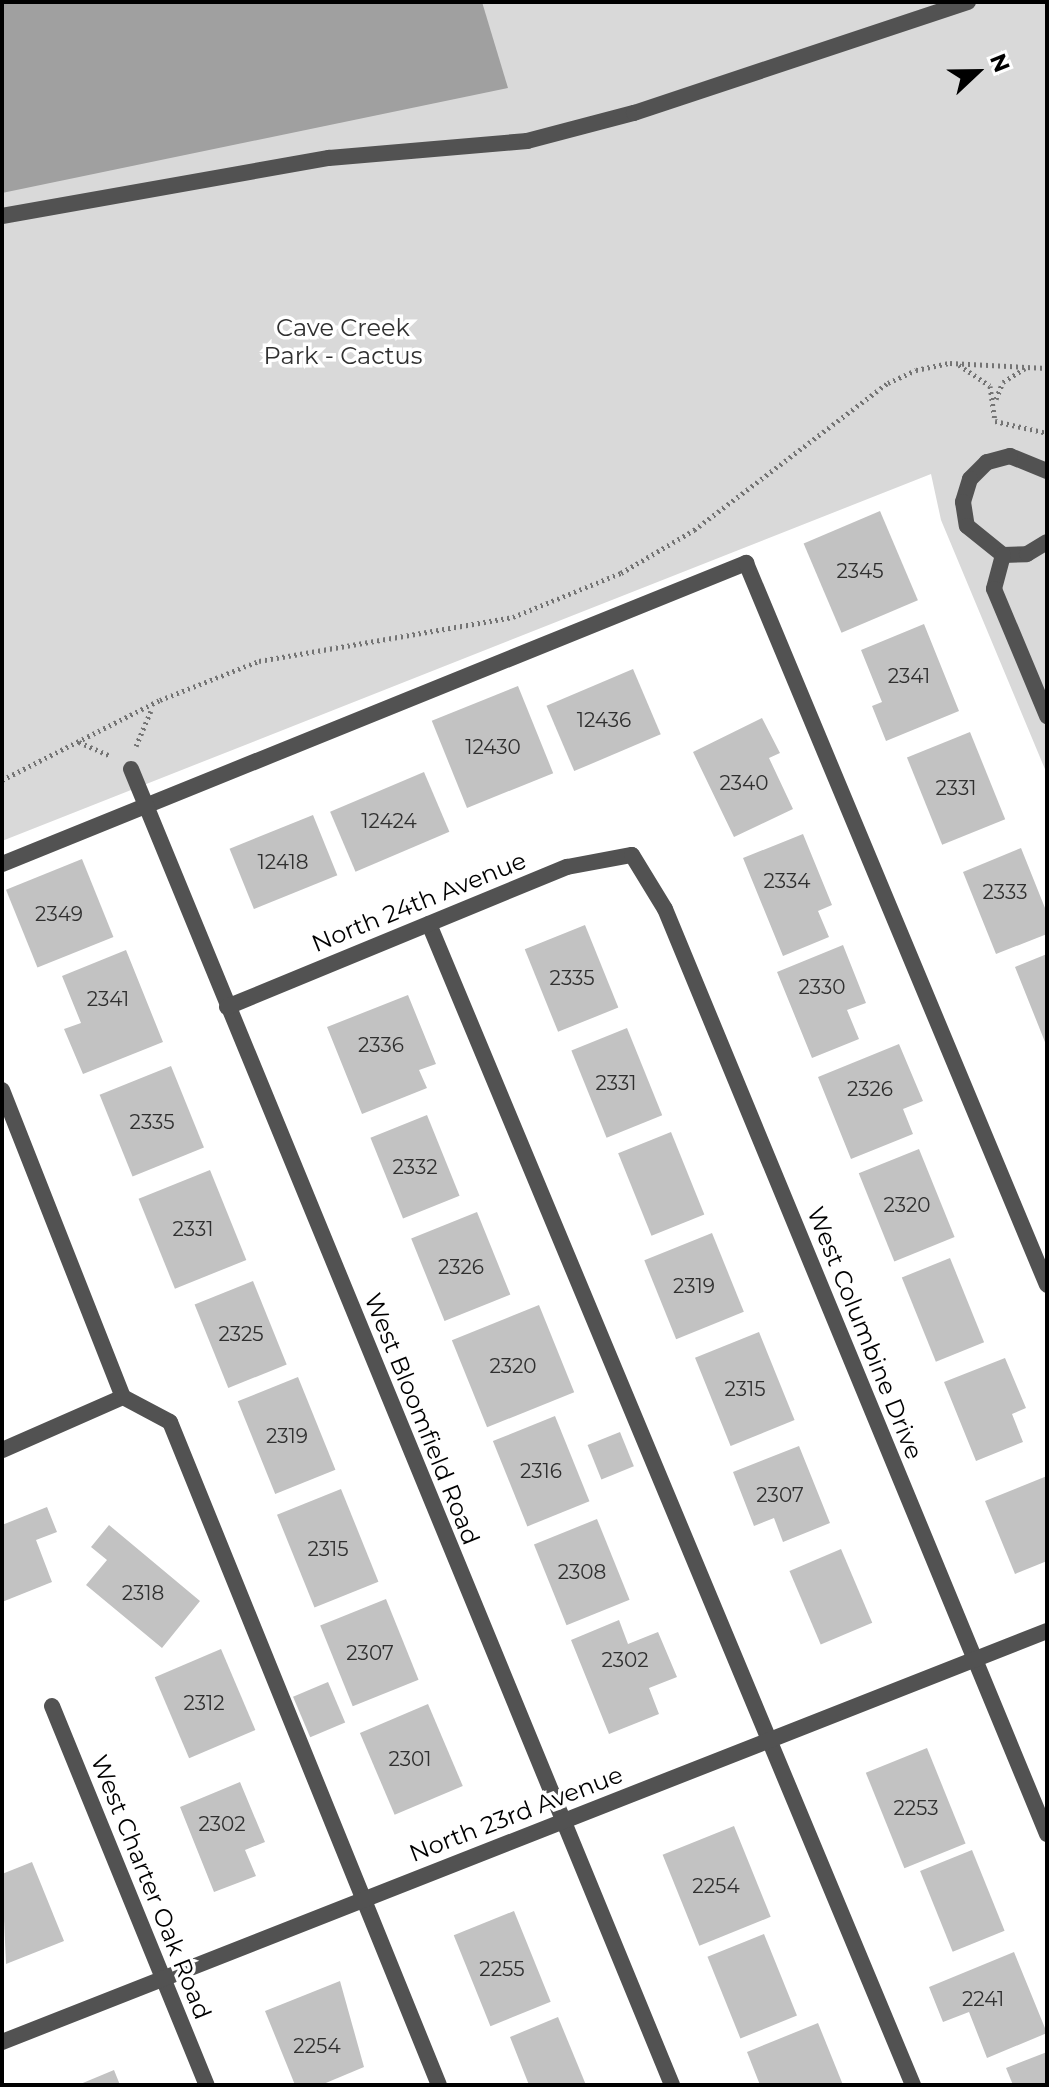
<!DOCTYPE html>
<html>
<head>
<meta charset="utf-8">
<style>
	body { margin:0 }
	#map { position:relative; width:1049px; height:2087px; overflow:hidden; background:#fff; font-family:Montserrat,sans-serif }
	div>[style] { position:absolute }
	.green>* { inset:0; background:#d9d9d9 }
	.water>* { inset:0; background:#a0a0a0 }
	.building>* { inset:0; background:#c2c2c2; transform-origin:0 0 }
	.path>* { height:5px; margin-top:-2.5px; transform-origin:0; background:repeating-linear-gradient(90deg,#747474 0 2px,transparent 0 6px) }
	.lane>* { height:16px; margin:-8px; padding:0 8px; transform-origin:8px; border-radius:8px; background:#525252 }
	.street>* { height:16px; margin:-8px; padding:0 8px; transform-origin:8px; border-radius:8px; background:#525252 }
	span { translate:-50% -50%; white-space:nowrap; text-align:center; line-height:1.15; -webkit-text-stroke:7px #fff; paint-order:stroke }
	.number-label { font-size:20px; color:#303030 }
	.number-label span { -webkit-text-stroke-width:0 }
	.park-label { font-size:24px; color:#303030 }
	.street-label { font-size:24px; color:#000 }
	.frame { position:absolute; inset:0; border:4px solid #000; pointer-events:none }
	.north { position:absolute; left:937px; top:32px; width:80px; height:80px; -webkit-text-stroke:6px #fff; paint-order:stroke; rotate:68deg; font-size:22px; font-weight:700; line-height:32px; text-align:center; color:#000 }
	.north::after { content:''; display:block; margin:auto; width:28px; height:36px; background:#000; clip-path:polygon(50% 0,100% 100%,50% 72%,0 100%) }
</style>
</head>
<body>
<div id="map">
	<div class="green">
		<i style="clip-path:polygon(2px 2px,1047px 2px,1047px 774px,941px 520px,931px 474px,2px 841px)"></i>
	</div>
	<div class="water">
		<i style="clip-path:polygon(2px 2px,482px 2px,508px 88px,2px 193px)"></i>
	</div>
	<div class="building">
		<i style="left:880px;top:511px;width:97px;height:83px;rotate:67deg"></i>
		<i style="clip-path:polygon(924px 624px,959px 711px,886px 741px,872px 706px,882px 702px,861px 650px)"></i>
		<i style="left:633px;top:669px;width:71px;height:94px;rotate:67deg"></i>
		<i style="left:518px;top:686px;width:94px;height:93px;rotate:68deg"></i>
		<i style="clip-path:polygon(762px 718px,780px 753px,769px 758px,793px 809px,734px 837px,693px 752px)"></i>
		<i style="left:970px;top:732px;width:94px;height:68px;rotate:68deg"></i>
		<i style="left:424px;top:772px;width:65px;height:102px;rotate:67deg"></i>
		<i style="left:313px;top:815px;width:65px;height:90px;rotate:68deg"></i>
		<i style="clip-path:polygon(803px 834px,832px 905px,818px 911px,829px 937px,783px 956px,743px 858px)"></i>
		<i style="clip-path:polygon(1021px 848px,1047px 913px,1047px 934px,996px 954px,963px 872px)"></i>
		<i style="left:82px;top:859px;width:84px;height:82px;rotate:68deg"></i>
		<i style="left:585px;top:925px;width:89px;height:65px;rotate:68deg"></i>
		<i style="clip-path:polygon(843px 945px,866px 1003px,847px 1010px,859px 1039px,812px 1058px,777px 972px)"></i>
		<i style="clip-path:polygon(126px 950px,163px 1042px,83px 1074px,64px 1029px,81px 1023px,62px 976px)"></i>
		<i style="clip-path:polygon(1047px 954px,1047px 1047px,1015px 967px)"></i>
		<i style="clip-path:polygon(408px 995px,436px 1064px,419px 1070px,427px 1088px,362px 1114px,327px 1027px)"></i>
		<i style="left:627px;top:1028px;width:94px;height:60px;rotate:68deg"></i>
		<i style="clip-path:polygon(899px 1044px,923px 1101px,903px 1109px,913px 1134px,851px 1159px,818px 1077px)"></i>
		<i style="left:171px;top:1066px;width:88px;height:77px;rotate:68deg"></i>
		<i style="left:427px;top:1115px;width:87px;height:61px;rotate:68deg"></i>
		<i style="left:671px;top:1132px;width:89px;height:57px;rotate:68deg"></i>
		<i style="left:919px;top:1149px;width:95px;height:65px;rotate:68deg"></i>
		<i style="left:210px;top:1170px;width:97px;height:77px;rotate:68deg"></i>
		<i style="left:477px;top:1212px;width:89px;height:71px;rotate:68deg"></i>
		<i style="left:712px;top:1233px;width:85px;height:73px;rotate:68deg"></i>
		<i style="left:950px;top:1258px;width:91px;height:52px;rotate:68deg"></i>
		<i style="left:253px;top:1281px;width:90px;height:63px;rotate:68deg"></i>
		<i style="left:539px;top:1305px;width:94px;height:94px;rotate:68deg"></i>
		<i style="left:759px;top:1332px;width:95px;height:69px;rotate:68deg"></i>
		<i style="clip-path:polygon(1005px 1358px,1026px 1408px,1012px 1414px,1023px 1442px,976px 1461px,944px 1382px)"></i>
		<i style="left:298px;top:1377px;width:100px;height:65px;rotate:68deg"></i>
		<i style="left:555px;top:1416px;width:92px;height:67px;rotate:68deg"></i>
		<i style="left:620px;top:1432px;width:37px;height:35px;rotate:68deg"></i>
		<i style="clip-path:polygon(799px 1446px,830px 1523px,783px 1542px,774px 1518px,754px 1526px,733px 1472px)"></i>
		<i style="clip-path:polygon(1047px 1476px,1047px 1561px,1015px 1574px,985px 1501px)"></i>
		<i style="left:341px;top:1489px;width:100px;height:69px;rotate:68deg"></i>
		<i style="clip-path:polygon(47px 1507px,57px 1532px,36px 1540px,52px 1582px,2px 1602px,2px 1525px)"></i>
		<i style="left:597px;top:1519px;width:87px;height:68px;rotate:68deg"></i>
		<i style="clip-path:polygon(109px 1525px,200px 1601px,162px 1648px,86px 1585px,107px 1560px,91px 1547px)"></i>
		<i style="left:841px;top:1549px;width:80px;height:56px;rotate:67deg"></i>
		<i style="left:386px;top:1599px;width:87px;height:71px;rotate:68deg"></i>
		<i style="clip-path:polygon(619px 1620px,628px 1644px,658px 1632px,677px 1677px,649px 1688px,659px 1714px,609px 1734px,571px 1640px)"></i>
		<i style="left:221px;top:1649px;width:88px;height:72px;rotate:67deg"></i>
		<i style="left:328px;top:1682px;width:44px;height:38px;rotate:67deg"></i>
		<i style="left:428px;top:1704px;width:89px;height:74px;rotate:67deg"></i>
		<i style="left:927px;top:1748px;width:103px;height:66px;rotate:68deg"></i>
		<i style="clip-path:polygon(240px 1782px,265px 1842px,245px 1850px,256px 1876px,214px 1892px,180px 1807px)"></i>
		<i style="left:734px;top:1826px;width:98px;height:77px;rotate:68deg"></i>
		<i style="left:972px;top:1850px;width:87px;height:56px;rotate:68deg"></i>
		<i style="clip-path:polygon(32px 1862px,64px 1941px,6px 1964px,2px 1874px)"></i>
		<i style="left:514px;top:1911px;width:98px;height:65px;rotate:68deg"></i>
		<i style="left:764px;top:1934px;width:88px;height:61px;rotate:68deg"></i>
		<i style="clip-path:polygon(1014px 1952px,1047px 2033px,987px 2058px,969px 2012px,943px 2022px,929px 1987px)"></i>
		<i style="clip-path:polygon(340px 1981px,364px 2067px,321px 2085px,295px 2085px,265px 2011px)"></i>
		<i style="clip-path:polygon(558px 2017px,586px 2085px,529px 2085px,510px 2037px)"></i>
		<i style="clip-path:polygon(818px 2023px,843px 2085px,760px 2085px,747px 2052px)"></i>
		<i style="clip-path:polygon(1047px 2052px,1047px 2085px,1013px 2085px,1006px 2068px)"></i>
		<i style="clip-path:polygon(114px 2070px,120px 2085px,78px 2085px)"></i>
	</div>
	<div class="path">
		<i style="left:959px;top:365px;width:37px;rotate:34deg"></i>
		<i style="left:990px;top:386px;width:35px;rotate:82deg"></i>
		<i style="left:995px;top:421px;width:53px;rotate:13deg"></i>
		<i style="left:996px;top:399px;width:18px;rotate:-68deg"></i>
		<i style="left:1003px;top:382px;width:26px;rotate:-32deg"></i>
		<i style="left:79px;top:742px;width:34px;rotate:24deg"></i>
		<i style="left:136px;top:746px;width:38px;rotate:-67deg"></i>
		<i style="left:2px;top:780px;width:177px;rotate:-26.9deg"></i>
		<i style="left:160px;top:700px;width:106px;rotate:-21.5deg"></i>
		<i style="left:259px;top:661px;width:258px;rotate:-9.8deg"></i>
		<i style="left:513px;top:617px;width:117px;rotate:-22.2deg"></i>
		<i style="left:621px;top:573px;width:85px;rotate:-30.5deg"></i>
		<i style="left:694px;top:530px;width:243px;rotate:-37.2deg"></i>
		<i style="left:888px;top:383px;width:31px;rotate:-25deg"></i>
		<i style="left:916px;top:370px;width:35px;rotate:-12deg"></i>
		<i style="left:950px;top:363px;width:97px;rotate:3deg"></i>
	</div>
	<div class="lane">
		<i style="left:2px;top:216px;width:332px;rotate:-10.1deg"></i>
		<i style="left:329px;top:158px;width:199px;rotate:-4.9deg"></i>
		<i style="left:527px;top:141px;width:111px;rotate:-14.7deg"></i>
		<i style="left:634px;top:113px;width:352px;rotate:-18.4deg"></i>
		<i style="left:2px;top:864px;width:803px;rotate:-22.03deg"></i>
		<i style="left:746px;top:563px;width:782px;rotate:67.37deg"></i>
		<i style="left:429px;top:924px;width:1258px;rotate:67.37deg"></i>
		<i style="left:2px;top:1090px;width:330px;rotate:68.5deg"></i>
		<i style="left:123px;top:1397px;width:132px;rotate:156.3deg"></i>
		<i style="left:123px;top:1397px;width:53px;rotate:28deg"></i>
		<i style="left:170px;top:1422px;width:715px;rotate:67.92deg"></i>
	</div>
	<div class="street">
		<i style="left:1047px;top:471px;width:40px;rotate:-158deg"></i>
		<i style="left:1010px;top:456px;width:24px;rotate:165deg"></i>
		<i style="left:987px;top:462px;width:24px;rotate:135deg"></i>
		<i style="left:970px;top:479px;width:24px;rotate:107deg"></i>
		<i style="left:963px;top:502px;width:24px;rotate:81deg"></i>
		<i style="left:967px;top:526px;width:46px;rotate:38.9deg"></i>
		<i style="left:1003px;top:555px;width:24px;rotate:-2deg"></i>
		<i style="left:1027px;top:554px;width:23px;rotate:-31deg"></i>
		<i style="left:1003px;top:555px;width:35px;rotate:105deg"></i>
		<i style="left:994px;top:589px;width:138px;rotate:67.3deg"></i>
		<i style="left:131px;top:769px;width:1423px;rotate:67.65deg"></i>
		<i style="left:227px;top:1007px;width:368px;rotate:-22.4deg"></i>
		<i style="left:567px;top:867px;width:66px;rotate:-10.5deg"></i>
		<i style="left:632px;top:855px;width:63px;rotate:58.6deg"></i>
		<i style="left:665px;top:909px;width:1001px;rotate:67.56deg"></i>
		<i style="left:52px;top:1706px;width:409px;rotate:67.8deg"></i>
		<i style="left:2px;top:2042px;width:1123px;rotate:-21.47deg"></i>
	</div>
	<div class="number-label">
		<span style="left:860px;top:571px">2345</span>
		<span style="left:909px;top:676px">2341</span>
		<span style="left:604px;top:720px">12436</span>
		<span style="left:493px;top:747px">12430</span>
		<span style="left:744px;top:783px">2340</span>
		<span style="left:956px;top:788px">2331</span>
		<span style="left:389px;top:821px">12424</span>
		<span style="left:283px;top:862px">12418</span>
		<span style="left:787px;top:881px">2334</span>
		<span style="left:1005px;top:892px">2333</span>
		<span style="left:59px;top:914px">2349</span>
		<span style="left:572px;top:978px">2335</span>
		<span style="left:822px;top:987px">2330</span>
		<span style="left:108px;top:999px">2341</span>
		<span style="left:381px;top:1045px">2336</span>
		<span style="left:616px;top:1083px">2331</span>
		<span style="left:870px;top:1089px">2326</span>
		<span style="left:152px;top:1122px">2335</span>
		<span style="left:415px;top:1167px">2332</span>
		<span style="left:907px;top:1205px">2320</span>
		<span style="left:193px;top:1229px">2331</span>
		<span style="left:461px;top:1267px">2326</span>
		<span style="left:694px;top:1286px">2319</span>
		<span style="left:241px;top:1334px">2325</span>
		<span style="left:513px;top:1366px">2320</span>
		<span style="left:745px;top:1389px">2315</span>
		<span style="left:287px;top:1436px">2319</span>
		<span style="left:541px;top:1471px">2316</span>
		<span style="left:780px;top:1495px">2307</span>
		<span style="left:328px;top:1549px">2315</span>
		<span style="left:582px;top:1572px">2308</span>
		<span style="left:143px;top:1593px">2318</span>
		<span style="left:370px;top:1653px">2307</span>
		<span style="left:625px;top:1660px">2302</span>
		<span style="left:204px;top:1703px">2312</span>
		<span style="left:410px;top:1759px">2301</span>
		<span style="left:916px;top:1808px">2253</span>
		<span style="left:222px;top:1824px">2302</span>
		<span style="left:716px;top:1886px">2254</span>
		<span style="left:502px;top:1969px">2255</span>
		<span style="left:983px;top:1999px">2241</span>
		<span style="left:317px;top:2046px">2254</span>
	</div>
	<div class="park-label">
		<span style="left:343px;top:342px">Cave Creek<br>Park - Cactus</span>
	</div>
	<div class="street-label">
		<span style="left:419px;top:902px;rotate:-22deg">North 24th Avenue</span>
		<span style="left:865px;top:1333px;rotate:68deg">West Columbine Drive</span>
		<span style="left:422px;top:1419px;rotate:68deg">West Bloomfield Road</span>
		<span style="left:516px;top:1814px;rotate:-21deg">North 23rd Avenue</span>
		<span style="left:151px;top:1887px;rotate:68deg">West Charter Oak Road</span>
	</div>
	<div class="frame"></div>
	<div class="north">N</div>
</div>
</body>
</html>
